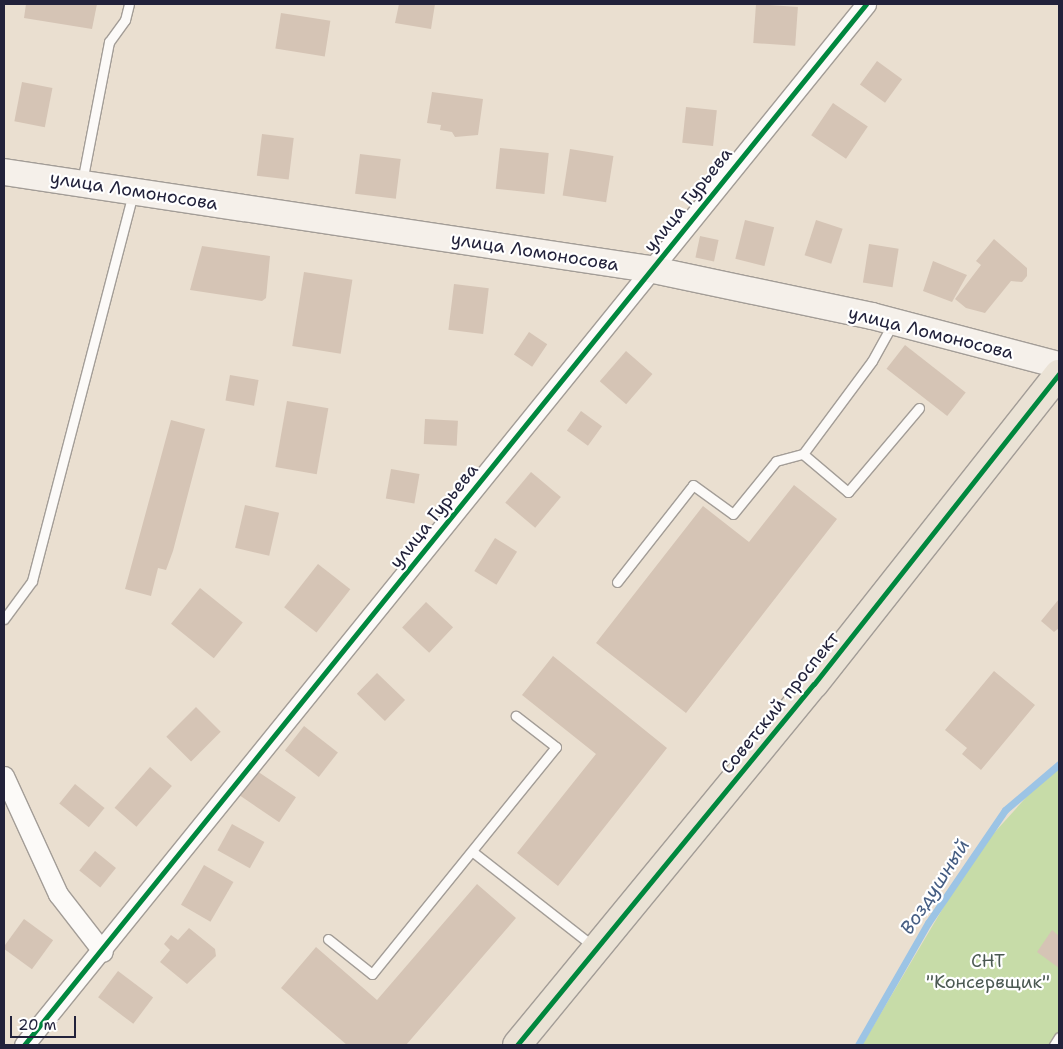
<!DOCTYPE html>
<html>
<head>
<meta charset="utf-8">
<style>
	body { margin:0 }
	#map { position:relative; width:1063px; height:1049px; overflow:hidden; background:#eadfd0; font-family:"Shantell Sans",sans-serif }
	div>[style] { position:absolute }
	.green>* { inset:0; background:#c7dca8 }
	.stream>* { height:7px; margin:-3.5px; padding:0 3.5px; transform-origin:3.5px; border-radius:3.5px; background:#9cc4e5 }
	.building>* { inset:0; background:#d5c4b5; transform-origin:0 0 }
	.roads { filter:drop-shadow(1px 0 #a39d97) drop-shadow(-1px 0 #a39d97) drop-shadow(0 1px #a39d97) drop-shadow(0 -1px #a39d97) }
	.lane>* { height:9px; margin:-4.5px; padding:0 4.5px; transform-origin:4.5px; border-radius:4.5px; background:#fcfaf8 }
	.street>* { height:19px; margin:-9.5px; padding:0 9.5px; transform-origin:9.5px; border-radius:9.5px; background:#fcfaf8 }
	.secondary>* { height:26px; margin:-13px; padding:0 13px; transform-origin:13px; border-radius:13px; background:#f5f0ea }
	.primary>* { height:28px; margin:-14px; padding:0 14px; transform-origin:14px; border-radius:14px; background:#eae2d5 }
	.cycleway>* { height:5px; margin:-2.5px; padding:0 2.5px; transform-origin:2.5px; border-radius:2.5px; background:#00873e }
	span { translate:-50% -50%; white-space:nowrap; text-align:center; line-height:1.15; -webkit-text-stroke:4.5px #fff; paint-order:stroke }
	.street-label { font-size:18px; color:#22223b }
	.park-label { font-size:18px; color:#4b5952 }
	.water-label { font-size:19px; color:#465e83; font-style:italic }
	.frame { position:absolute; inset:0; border:5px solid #22223b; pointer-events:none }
	.scale { position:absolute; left:10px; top:1016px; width:66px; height:22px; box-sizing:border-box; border:2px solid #22223b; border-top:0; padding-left:6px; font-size:15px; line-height:18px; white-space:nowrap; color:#22223b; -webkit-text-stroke:4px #fff; paint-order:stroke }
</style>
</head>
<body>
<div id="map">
	<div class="green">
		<i style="clip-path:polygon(1059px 761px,1059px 1045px,862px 1045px,975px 854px)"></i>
	</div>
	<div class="stream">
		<i style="left:858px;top:1045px;width:141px;rotate:-60.2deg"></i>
		<i style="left:928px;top:923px;width:137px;rotate:-55.7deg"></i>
		<i style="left:1005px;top:810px;width:71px;rotate:-40.4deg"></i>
	</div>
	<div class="building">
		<i style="clip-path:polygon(26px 4px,97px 4px,92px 29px,24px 18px)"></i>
		<i style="clip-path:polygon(399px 4px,435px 4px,431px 29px,395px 23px)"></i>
		<i style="left:756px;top:4px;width:42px;height:39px;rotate:4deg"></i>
		<i style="left:281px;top:13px;width:50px;height:36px;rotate:9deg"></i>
		<i style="left:877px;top:61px;width:31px;height:29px;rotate:36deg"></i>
		<i style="left:22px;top:82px;width:31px;height:40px;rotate:11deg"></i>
		<i style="clip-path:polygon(432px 92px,483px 99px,478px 135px,455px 137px,452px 132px,440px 130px,441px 125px,427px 123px)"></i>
		<i style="left:833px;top:103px;width:42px;height:39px;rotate:34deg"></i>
		<i style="left:686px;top:107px;width:31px;height:36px;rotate:6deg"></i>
		<i style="left:262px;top:134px;width:32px;height:42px;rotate:7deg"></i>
		<i style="left:500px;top:148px;width:49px;height:41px;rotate:6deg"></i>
		<i style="left:570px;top:149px;width:44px;height:47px;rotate:9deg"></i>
		<i style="left:360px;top:154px;width:41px;height:40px;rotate:7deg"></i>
		<i style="left:745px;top:220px;width:30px;height:40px;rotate:14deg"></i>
		<i style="left:816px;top:220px;width:28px;height:37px;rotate:18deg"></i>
		<i style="left:700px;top:236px;width:19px;height:22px;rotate:12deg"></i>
		<i style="clip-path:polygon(994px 239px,1027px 268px,1027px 276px,1022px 282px,1011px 281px,985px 313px,966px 308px,955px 299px,981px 265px,976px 261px)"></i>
		<i style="left:869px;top:244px;width:30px;height:39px;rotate:9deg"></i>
		<i style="clip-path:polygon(202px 246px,270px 256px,266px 298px,262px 301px,190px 290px)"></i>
		<i style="clip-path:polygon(933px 261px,967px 275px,952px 302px,923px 291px)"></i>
		<i style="left:304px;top:272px;width:49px;height:75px;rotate:9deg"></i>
		<i style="left:454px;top:284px;width:35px;height:46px;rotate:7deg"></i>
		<i style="left:529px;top:332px;width:22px;height:27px;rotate:34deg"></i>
		<i style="left:905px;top:345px;width:77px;height:30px;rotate:38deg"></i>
		<i style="left:626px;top:351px;width:35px;height:40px;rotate:41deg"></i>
		<i style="left:230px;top:375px;width:29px;height:26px;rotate:10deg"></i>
		<i style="left:287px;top:401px;width:42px;height:67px;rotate:10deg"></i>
		<i style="left:581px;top:411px;width:26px;height:24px;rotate:36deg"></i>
		<i style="left:425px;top:419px;width:33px;height:25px;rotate:3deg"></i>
		<i style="clip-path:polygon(171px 420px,205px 429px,173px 551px,166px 570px,158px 568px,151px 596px,125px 589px)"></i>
		<i style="left:391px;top:469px;width:29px;height:30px;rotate:10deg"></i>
		<i style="left:531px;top:472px;width:39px;height:40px;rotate:40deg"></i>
		<i style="clip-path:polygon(794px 485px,837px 519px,686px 713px,596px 643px,703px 506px,749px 542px)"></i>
		<i style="left:245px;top:505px;width:35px;height:44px;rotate:13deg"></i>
		<i style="left:495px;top:538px;width:26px;height:39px;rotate:32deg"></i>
		<i style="left:318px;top:564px;width:41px;height:55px;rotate:38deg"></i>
		<i style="left:200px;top:588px;width:55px;height:46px;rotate:39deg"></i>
		<i style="clip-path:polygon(1059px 599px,1059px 628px,1054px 632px,1041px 621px)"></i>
		<i style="left:426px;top:602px;width:37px;height:35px;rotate:43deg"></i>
		<i style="clip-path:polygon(553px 656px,667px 748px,558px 886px,517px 853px,596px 754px,522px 695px)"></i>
		<i style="clip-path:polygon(994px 671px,1035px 705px,981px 770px,962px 754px,967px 748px,945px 730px)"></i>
		<i style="left:377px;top:673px;width:39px;height:29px;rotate:44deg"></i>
		<i style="left:196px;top:707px;width:35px;height:42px;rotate:45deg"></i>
		<i style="left:304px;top:726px;width:43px;height:31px;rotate:38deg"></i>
		<i style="left:150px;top:767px;width:29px;height:54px;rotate:41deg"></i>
		<i style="left:257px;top:771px;width:47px;height:30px;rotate:34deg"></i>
		<i style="left:75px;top:784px;width:38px;height:25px;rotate:39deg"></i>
		<i style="left:232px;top:824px;width:37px;height:30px;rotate:29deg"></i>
		<i style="left:95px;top:851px;width:27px;height:25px;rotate:39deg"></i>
		<i style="left:204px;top:865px;width:34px;height:46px;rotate:30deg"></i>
		<i style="clip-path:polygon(477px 884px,516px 918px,406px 1045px,347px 1045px,281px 988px,316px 947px,377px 1000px)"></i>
		<i style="left:24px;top:919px;width:36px;height:36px;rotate:36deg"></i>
		<i style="clip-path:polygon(189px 928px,215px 949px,216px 956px,187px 984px,160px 962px,170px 950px,164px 944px,171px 935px,178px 940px)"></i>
		<i style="clip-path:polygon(1052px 930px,1059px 936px,1059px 968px,1037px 952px)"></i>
		<i style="left:118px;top:971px;width:44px;height:33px;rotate:37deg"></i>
	</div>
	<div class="roads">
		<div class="lane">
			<i style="left:82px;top:182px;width:143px;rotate:-79.1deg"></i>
			<i style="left:109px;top:42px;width:27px;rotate:-54deg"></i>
			<i style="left:125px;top:20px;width:16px;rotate:-76deg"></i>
			<i style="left:893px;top:323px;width:43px;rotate:118.9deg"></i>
			<i style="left:872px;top:361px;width:116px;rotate:126.6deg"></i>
			<i style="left:803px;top:454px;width:59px;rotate:40.2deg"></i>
			<i style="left:848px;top:492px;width:110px;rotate:-49.8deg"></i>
			<i style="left:617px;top:582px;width:123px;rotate:-51.9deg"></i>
			<i style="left:693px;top:485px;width:49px;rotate:35.9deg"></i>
			<i style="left:733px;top:514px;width:68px;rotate:-50.9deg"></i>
			<i style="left:776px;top:461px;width:28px;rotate:-15deg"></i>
			<i style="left:4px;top:619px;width:47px;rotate:-53.6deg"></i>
			<i style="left:32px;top:581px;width:400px;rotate:-75.4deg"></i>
			<i style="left:473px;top:852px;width:154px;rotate:38.1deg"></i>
			<i style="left:328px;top:939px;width:56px;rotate:38.5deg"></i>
			<i style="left:372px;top:974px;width:292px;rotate:-51deg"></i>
			<i style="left:556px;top:747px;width:51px;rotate:-142.2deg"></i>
			<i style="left:1054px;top:1045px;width:9px;rotate:-58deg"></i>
		</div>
		<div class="street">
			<i style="left:4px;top:776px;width:130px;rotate:65.4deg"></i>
			<i style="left:58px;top:894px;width:73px;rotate:52.2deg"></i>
			<i style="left:24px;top:1045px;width:1339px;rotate:-51.03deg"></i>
		</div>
		<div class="secondary">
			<i style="left:4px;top:172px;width:652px;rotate:8.55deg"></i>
			<i style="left:649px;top:269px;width:228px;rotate:11.9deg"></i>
			<i style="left:872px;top:316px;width:193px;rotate:14.7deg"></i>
		</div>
		<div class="primary">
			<i style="left:517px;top:1045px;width:467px;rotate:-50.6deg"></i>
			<i style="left:814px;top:684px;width:395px;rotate:-51.7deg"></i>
		</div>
	</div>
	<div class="cycleway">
		<i style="left:24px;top:1045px;width:1339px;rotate:-51.03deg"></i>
		<i style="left:517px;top:1045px;width:467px;rotate:-50.6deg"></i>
		<i style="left:814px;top:684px;width:395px;rotate:-51.7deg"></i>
	</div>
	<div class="street-label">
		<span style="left:134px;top:191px;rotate:9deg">улица Ломоносова</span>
		<span style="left:688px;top:200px;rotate:-51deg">улица Гурьева</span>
		<span style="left:535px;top:252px;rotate:9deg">улица Ломоносова</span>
		<span style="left:931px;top:333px;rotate:14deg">улица Ломоносова</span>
		<span style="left:434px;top:516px;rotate:-51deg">улица Гурьева</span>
		<span style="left:780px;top:703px;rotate:-51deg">Советский проспект</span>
	</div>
	<div class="park-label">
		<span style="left:988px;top:972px">СНТ<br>"Консервщик"</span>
	</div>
	<div class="water-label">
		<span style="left:935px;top:887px;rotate:-57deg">Воздушный</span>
	</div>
	<div class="frame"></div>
	<div class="scale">20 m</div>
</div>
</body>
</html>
